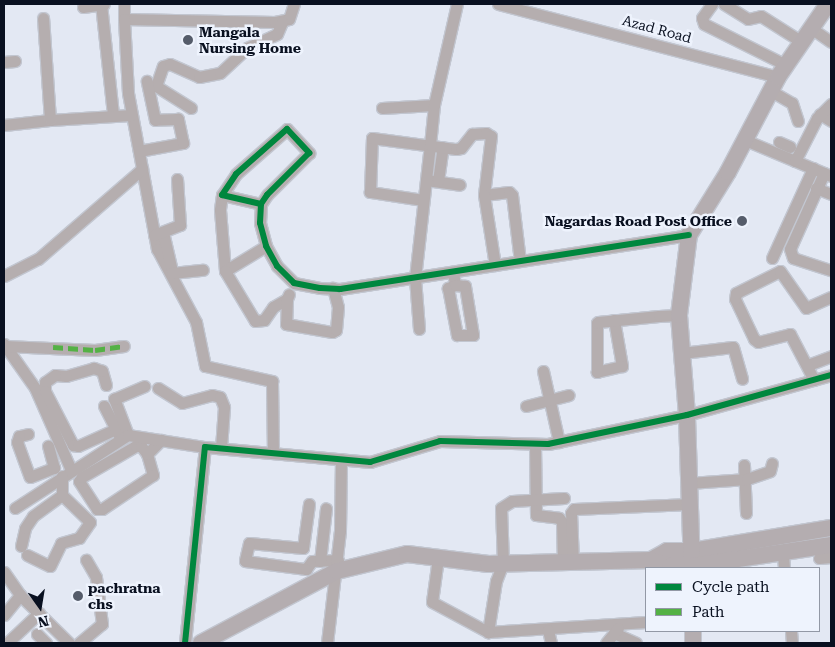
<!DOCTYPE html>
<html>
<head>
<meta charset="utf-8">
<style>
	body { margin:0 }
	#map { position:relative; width:835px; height:647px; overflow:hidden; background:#e3e8f3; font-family:"Roboto Serif",serif }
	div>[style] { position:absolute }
	.roads { filter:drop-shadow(1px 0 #c2c6d0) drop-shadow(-1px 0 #c2c6d0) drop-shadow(0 1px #c2c6d0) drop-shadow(0 -1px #c2c6d0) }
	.street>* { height:11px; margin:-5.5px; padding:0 5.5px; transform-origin:5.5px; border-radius:5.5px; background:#b5aeaf }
	.secondary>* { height:16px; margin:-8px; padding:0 8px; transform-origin:8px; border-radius:8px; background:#b4adb0 }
	.quiet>* { height:5px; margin-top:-2.5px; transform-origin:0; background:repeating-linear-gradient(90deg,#54b145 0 10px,transparent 0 15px) }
	.cycleway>* { height:6px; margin:-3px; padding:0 3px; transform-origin:3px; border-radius:3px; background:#00873e }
	.dots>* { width:14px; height:14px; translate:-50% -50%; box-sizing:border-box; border:2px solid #eef3fd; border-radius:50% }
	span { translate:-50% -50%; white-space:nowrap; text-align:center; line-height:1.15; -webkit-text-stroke:5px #eef3fd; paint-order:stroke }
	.street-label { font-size:14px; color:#091020 }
	.poi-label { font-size:14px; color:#091020; font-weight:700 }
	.left { translate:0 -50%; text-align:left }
	.right { translate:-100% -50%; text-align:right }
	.frame { position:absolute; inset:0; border:5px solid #091020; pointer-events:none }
	.legend { position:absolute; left:645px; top:567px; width:175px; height:65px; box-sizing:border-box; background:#eef3fd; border:1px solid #9298a5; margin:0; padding:6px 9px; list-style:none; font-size:15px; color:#091020 }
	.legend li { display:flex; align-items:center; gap:10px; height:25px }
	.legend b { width:25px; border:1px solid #9298a5 }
	.north { position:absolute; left:15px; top:582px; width:50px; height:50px; -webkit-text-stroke:4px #eef3fd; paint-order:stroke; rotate:167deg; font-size:14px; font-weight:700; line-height:20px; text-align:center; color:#091020 }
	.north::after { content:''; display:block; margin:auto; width:18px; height:22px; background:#091020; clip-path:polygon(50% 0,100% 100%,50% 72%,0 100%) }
</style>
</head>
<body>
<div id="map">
	<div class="roads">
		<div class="street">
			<i style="left:101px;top:4px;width:112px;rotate:83.8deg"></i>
			<i style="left:124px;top:4px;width:15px;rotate:90deg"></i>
			<i style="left:124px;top:19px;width:151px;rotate:1.1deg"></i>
			<i style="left:275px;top:22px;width:14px;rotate:-12deg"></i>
			<i style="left:289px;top:19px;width:16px;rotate:-72deg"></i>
			<i style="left:498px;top:4px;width:289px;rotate:14.6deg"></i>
			<i style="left:712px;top:4px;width:17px;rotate:126deg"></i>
			<i style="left:702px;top:18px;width:6px;rotate:72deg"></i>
			<i style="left:704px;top:24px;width:92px;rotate:26.6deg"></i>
			<i style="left:724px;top:4px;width:28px;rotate:32deg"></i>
			<i style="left:748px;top:19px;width:13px;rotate:-13deg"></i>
			<i style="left:761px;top:16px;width:49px;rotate:32.4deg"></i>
			<i style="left:83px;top:7px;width:21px;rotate:-8deg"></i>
			<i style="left:124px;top:19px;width:74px;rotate:86.9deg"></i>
			<i style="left:128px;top:93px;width:159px;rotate:79.5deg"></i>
			<i style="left:157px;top:249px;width:83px;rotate:61.9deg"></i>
			<i style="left:196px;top:322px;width:45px;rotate:78.4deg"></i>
			<i style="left:205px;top:366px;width:69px;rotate:12.6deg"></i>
			<i style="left:272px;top:381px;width:72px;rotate:89.2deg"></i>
			<i style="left:811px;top:28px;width:24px;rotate:35deg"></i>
			<i style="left:4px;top:62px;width:11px;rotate:-5deg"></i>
			<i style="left:771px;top:91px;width:24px;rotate:30deg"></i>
			<i style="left:792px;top:103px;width:19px;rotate:72deg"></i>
			<i style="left:191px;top:108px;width:41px;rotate:-147.8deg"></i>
			<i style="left:156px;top:86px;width:21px;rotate:-71deg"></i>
			<i style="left:163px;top:66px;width:7px;rotate:-16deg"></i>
			<i style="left:170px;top:64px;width:32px;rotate:24deg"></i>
			<i style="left:199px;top:77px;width:21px;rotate:-11deg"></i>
			<i style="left:220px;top:73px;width:37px;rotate:-43deg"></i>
			<i style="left:247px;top:48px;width:33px;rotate:-25deg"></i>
			<i style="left:277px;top:34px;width:13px;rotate:-67deg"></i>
			<i style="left:382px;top:108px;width:52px;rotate:-3.3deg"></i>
			<i style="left:820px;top:114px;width:13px;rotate:32deg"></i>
			<i style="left:50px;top:120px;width:81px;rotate:-3.5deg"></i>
			<i style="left:4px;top:125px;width:46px;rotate:-6.2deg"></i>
			<i style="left:50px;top:120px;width:102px;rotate:-93.9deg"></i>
			<i style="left:745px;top:140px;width:93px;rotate:22.7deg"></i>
			<i style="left:779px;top:142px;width:12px;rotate:24deg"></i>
			<i style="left:139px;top:151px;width:45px;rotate:-10.3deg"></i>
			<i style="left:183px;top:143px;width:25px;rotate:-102deg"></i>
			<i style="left:178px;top:119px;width:23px;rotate:178deg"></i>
			<i style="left:155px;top:120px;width:40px;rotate:-102deg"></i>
			<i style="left:795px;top:161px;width:48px;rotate:-62.9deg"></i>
			<i style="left:817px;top:118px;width:20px;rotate:-45deg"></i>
			<i style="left:824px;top:173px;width:83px;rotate:114.1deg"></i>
			<i style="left:790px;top:249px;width:9px;rotate:72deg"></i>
			<i style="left:793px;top:258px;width:40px;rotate:18deg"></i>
			<i style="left:426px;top:180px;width:34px;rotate:8deg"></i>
			<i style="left:438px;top:181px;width:34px;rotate:-82deg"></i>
			<i style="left:816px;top:188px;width:16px;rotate:22deg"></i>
			<i style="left:222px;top:195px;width:15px;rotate:98deg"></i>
			<i style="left:220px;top:210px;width:61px;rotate:85.3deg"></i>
			<i style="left:225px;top:271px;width:48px;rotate:-31.4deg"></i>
			<i style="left:484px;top:195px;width:25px;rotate:-7deg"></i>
			<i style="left:509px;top:192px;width:4px;rotate:45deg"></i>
			<i style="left:512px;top:195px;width:66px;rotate:83.1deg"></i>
			<i style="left:423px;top:200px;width:54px;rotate:-171.4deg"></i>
			<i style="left:370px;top:192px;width:54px;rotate:-87.9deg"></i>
			<i style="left:372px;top:138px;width:85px;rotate:7.5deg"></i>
			<i style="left:456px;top:149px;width:5px;rotate:-11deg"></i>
			<i style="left:461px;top:148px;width:18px;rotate:-52deg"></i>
			<i style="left:472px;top:134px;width:14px;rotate:-4deg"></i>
			<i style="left:486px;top:133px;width:6px;rotate:31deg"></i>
			<i style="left:491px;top:136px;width:59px;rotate:96.8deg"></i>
			<i style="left:484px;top:195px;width:71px;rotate:81.1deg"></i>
			<i style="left:261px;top:204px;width:40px;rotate:-167deg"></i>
			<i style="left:222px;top:195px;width:25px;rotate:-56deg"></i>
			<i style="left:236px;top:174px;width:68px;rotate:-41.4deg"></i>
			<i style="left:287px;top:129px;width:33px;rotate:47deg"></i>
			<i style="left:309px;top:153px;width:59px;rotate:135deg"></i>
			<i style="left:267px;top:195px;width:11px;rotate:124deg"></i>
			<i style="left:261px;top:204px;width:19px;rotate:93deg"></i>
			<i style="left:260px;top:223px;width:24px;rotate:75deg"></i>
			<i style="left:266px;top:246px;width:23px;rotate:61deg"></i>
			<i style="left:277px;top:266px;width:24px;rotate:45deg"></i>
			<i style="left:294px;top:283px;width:26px;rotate:11deg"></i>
			<i style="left:320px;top:288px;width:20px;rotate:3deg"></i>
			<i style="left:340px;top:289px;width:353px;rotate:-8.8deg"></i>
			<i style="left:163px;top:232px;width:36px;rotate:77deg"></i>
			<i style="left:154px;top:235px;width:28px;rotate:-21deg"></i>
			<i style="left:180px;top:225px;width:46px;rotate:-93.7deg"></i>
			<i style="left:772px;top:258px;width:99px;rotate:-65.5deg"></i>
			<i style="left:225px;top:271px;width:58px;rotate:59deg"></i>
			<i style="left:255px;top:321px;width:9px;rotate:-6deg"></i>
			<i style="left:264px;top:320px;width:16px;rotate:-55deg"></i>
			<i style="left:273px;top:307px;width:16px;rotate:-30deg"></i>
			<i style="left:287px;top:299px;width:5px;rotate:-68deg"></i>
			<i style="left:453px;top:272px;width:13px;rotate:81deg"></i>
			<i style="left:455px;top:285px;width:8px;rotate:157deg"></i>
			<i style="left:448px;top:288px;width:48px;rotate:79.2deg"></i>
			<i style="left:457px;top:335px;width:16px"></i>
			<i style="left:473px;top:335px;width:50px;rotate:-99.3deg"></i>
			<i style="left:465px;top:286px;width:10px;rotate:-174deg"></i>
			<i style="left:172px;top:273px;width:31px;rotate:-6deg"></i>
			<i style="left:4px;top:276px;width:38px;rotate:-27deg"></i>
			<i style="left:38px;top:259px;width:138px;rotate:-40.9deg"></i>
			<i style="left:287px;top:299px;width:25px;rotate:92deg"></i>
			<i style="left:286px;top:324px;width:47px;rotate:9.9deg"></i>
			<i style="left:332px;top:332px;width:4px;rotate:-27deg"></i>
			<i style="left:336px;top:330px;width:23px;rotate:-85deg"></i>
			<i style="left:338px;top:307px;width:20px;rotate:-105deg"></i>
			<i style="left:614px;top:320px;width:47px;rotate:80.1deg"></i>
			<i style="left:622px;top:366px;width:26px;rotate:167deg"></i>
			<i style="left:597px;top:372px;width:49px;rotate:-90deg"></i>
			<i style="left:597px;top:323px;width:1px;rotate:-45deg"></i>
			<i style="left:598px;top:322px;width:61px;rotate:-5.6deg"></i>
			<i style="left:659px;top:316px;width:20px;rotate:-3deg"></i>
			<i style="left:419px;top:329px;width:51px;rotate:-94.5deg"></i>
			<i style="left:415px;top:278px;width:134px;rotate:-83.6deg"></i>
			<i style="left:430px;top:145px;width:40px;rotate:-84.3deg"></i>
			<i style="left:434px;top:105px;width:104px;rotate:-77.2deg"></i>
			<i style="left:4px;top:344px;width:54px;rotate:54.8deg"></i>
			<i style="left:35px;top:388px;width:90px;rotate:66.3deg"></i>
			<i style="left:5px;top:346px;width:90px;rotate:2.5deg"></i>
			<i style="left:95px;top:350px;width:29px;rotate:-8deg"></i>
			<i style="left:682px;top:353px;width:51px;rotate:-6.7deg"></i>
			<i style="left:733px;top:347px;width:33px;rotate:74deg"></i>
			<i style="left:808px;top:365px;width:25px;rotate:-21deg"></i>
			<i style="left:543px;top:371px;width:73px;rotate:77.3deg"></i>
			<i style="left:814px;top:380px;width:52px;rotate:-117.6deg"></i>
			<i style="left:790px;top:334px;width:33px;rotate:166deg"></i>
			<i style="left:758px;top:342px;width:5px;rotate:-143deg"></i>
			<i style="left:754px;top:339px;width:44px;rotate:-115.4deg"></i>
			<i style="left:735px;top:299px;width:6px;rotate:-81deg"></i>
			<i style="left:736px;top:293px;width:49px;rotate:-26.6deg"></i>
			<i style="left:780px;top:271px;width:45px;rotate:54.9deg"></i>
			<i style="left:806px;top:308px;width:27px;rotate:-24deg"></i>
			<i style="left:106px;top:385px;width:15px;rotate:-106deg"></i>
			<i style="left:102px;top:371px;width:9px;rotate:-159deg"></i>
			<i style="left:94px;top:368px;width:29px;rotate:164deg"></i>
			<i style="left:66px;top:376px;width:11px;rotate:-175deg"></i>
			<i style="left:55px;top:375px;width:12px;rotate:145deg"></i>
			<i style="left:45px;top:382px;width:9px;rotate:90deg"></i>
			<i style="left:45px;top:391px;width:61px;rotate:62.6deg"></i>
			<i style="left:73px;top:445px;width:5px;rotate:11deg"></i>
			<i style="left:78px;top:446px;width:42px;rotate:-24.1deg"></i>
			<i style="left:158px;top:388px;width:28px;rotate:32deg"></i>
			<i style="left:182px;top:403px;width:31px;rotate:-15deg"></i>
			<i style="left:212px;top:395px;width:8px;rotate:14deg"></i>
			<i style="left:220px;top:397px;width:11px;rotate:68deg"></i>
			<i style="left:224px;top:407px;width:41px;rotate:94.2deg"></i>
			<i style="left:104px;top:406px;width:34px;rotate:63deg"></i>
			<i style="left:526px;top:406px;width:44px;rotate:-14.3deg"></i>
			<i style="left:28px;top:434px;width:9px;rotate:167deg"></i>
			<i style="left:19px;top:436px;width:6px;rotate:108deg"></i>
			<i style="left:17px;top:442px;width:37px;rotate:70deg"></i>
			<i style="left:30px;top:477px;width:26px;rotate:-21deg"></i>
			<i style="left:54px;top:468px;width:23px;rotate:-105deg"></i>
			<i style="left:128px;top:435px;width:39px;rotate:-111deg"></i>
			<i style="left:114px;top:399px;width:33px;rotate:-23deg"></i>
			<i style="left:535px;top:444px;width:71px;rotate:89.2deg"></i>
			<i style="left:536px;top:515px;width:23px;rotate:7deg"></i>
			<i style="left:559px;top:518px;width:5px;rotate:53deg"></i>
			<i style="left:562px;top:522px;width:40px;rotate:88.6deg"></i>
			<i style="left:147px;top:454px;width:22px;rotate:74deg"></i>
			<i style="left:153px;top:475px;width:61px;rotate:146.3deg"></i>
			<i style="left:102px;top:509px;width:5px;rotate:180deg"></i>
			<i style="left:97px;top:509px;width:33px;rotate:-123deg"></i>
			<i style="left:79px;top:481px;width:5px;rotate:-53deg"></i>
			<i style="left:82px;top:477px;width:62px;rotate:-29.9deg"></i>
			<i style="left:136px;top:446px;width:5px"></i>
			<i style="left:141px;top:446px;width:10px;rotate:53deg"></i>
			<i style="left:147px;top:454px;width:20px;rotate:-45deg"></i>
			<i style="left:744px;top:465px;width:48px;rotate:87.6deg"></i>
			<i style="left:689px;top:483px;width:58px;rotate:-3.9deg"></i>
			<i style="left:747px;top:479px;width:24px;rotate:-19deg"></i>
			<i style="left:770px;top:471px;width:8px;rotate:-76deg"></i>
			<i style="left:564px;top:498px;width:52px;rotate:176.7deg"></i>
			<i style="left:512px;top:501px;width:13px;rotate:148deg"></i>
			<i style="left:501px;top:508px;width:55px;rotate:87.9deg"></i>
			<i style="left:503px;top:563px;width:19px;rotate:111deg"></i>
			<i style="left:496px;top:581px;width:52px;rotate:98.9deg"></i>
			<i style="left:488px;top:632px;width:158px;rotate:-3.6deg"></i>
			<i style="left:309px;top:504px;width:44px;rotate:97.8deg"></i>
			<i style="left:303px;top:548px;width:54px;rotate:-174.7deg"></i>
			<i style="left:249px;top:543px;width:18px;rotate:103deg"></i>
			<i style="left:245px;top:561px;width:62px;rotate:7.5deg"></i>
			<i style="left:306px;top:569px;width:10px;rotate:-53deg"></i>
			<i style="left:312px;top:561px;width:26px;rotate:-2deg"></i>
			<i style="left:15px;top:508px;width:135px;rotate:-32.9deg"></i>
			<i style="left:128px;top:435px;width:78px;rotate:8.9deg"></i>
			<i style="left:21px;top:546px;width:18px;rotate:-77deg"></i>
			<i style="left:25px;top:528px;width:14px;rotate:-56deg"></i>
			<i style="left:33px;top:516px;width:36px;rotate:-36deg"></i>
			<i style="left:62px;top:495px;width:19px;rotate:-90deg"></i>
			<i style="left:783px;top:554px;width:14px;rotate:86deg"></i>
			<i style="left:27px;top:555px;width:25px;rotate:26deg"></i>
			<i style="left:50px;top:566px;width:25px;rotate:-64deg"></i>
			<i style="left:61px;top:543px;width:19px;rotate:-16deg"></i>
			<i style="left:79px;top:538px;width:19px;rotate:-55deg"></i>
			<i style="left:90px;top:522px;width:39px;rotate:-136deg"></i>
			<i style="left:438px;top:558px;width:44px;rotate:97.8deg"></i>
			<i style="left:432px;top:602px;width:64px;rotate:28.2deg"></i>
			<i style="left:819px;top:558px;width:12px;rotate:-5deg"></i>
			<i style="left:320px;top:561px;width:53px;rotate:-83.5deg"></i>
			<i style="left:573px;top:562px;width:49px;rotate:-92.3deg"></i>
			<i style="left:571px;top:513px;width:5px;rotate:-53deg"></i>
			<i style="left:574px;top:509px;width:116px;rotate:-2.5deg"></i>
			<i style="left:4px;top:572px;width:28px;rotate:55deg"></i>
			<i style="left:20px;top:595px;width:69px;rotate:44.4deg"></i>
			<i style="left:4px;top:615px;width:26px;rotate:-51deg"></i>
			<i style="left:548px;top:630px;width:13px;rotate:77deg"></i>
			<i style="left:791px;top:631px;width:12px;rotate:85deg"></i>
			<i style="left:614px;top:633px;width:24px;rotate:24deg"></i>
			<i style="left:37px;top:634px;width:13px;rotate:45deg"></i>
			<i style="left:7px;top:643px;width:44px;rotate:-43.2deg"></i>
			<i style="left:79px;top:643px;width:30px;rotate:-40deg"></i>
			<i style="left:102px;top:624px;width:47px;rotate:-97.3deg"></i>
			<i style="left:96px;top:577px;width:20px;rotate:-120deg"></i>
			<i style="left:185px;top:643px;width:197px;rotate:-84.2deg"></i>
			<i style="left:205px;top:447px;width:166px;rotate:5.2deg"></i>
			<i style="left:370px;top:462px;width:73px;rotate:-16.7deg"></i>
			<i style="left:440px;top:441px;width:108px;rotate:1.6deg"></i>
			<i style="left:548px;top:444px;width:142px;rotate:-11.8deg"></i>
			<i style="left:687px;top:415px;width:149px;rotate:-15.5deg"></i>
			<i style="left:327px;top:643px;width:113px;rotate:-83.4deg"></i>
			<i style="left:340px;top:531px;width:72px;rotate:-89.2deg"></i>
			<i style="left:606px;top:643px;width:19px;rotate:-51deg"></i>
		</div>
		<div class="secondary">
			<i style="left:651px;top:560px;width:18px;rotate:-29deg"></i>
			<i style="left:667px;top:551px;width:25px"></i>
			<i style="left:692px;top:551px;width:141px;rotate:-9.4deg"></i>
			<i style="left:692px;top:568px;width:153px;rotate:-91.9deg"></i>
			<i style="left:687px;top:415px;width:100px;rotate:-94.6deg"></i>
			<i style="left:679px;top:315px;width:81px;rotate:-82.9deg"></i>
			<i style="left:689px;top:235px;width:74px;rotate:-58.2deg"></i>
			<i style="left:728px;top:172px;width:107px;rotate:-62.2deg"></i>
			<i style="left:778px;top:77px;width:88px;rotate:-55.6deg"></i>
			<i style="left:693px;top:631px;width:12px;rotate:90deg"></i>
			<i style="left:201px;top:643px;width:154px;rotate:-27.9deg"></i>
			<i style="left:337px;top:571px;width:72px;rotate:-13.7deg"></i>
			<i style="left:407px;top:554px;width:82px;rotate:7deg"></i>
			<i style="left:488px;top:564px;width:163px;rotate:-1.4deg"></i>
			<i style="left:651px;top:560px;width:20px;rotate:18deg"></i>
			<i style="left:670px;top:566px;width:22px"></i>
			<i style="left:692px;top:566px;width:141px;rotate:-8.6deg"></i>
		</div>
	</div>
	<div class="quiet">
		<i style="left:53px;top:347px;width:42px;rotate:4.1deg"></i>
		<i style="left:95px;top:350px;width:29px;rotate:-8deg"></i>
	</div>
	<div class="cycleway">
		<i style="left:261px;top:204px;width:40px;rotate:-167deg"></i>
		<i style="left:222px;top:195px;width:25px;rotate:-56deg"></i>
		<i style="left:236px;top:174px;width:68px;rotate:-41.4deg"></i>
		<i style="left:287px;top:129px;width:33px;rotate:47deg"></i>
		<i style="left:309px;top:153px;width:59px;rotate:135deg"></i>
		<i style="left:267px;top:195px;width:11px;rotate:124deg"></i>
		<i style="left:261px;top:204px;width:19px;rotate:93deg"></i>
		<i style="left:260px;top:223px;width:24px;rotate:75deg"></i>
		<i style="left:266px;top:246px;width:23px;rotate:61deg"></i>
		<i style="left:277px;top:266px;width:24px;rotate:45deg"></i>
		<i style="left:294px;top:283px;width:26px;rotate:11deg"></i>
		<i style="left:320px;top:288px;width:20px;rotate:3deg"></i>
		<i style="left:340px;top:289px;width:353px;rotate:-8.8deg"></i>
		<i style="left:185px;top:643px;width:197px;rotate:-84.2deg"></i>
		<i style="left:205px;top:447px;width:166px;rotate:5.2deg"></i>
		<i style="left:370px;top:462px;width:73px;rotate:-16.7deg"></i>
		<i style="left:440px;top:441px;width:108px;rotate:1.6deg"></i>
		<i style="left:548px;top:444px;width:142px;rotate:-11.8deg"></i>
		<i style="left:687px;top:415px;width:149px;rotate:-15.5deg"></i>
	</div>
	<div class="dots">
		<i style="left:188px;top:40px;background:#555c6a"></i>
		<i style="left:742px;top:221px;background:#555c6a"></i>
		<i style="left:78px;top:596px;background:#555c6a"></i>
	</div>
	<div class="street-label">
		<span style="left:657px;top:29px;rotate:15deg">Azad Road</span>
	</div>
	<div class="poi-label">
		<span class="left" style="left:199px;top:40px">Mangala<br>Nursing Home</span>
		<span class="right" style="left:732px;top:221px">Nagardas Road Post Office</span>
		<span class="left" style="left:88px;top:596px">pachratna<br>chs</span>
	</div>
	<div class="frame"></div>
	<ul class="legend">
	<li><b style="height:6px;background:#00873e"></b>Cycle path</li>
	<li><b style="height:6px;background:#54b145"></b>Path</li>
	</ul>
	<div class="north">N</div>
</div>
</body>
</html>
